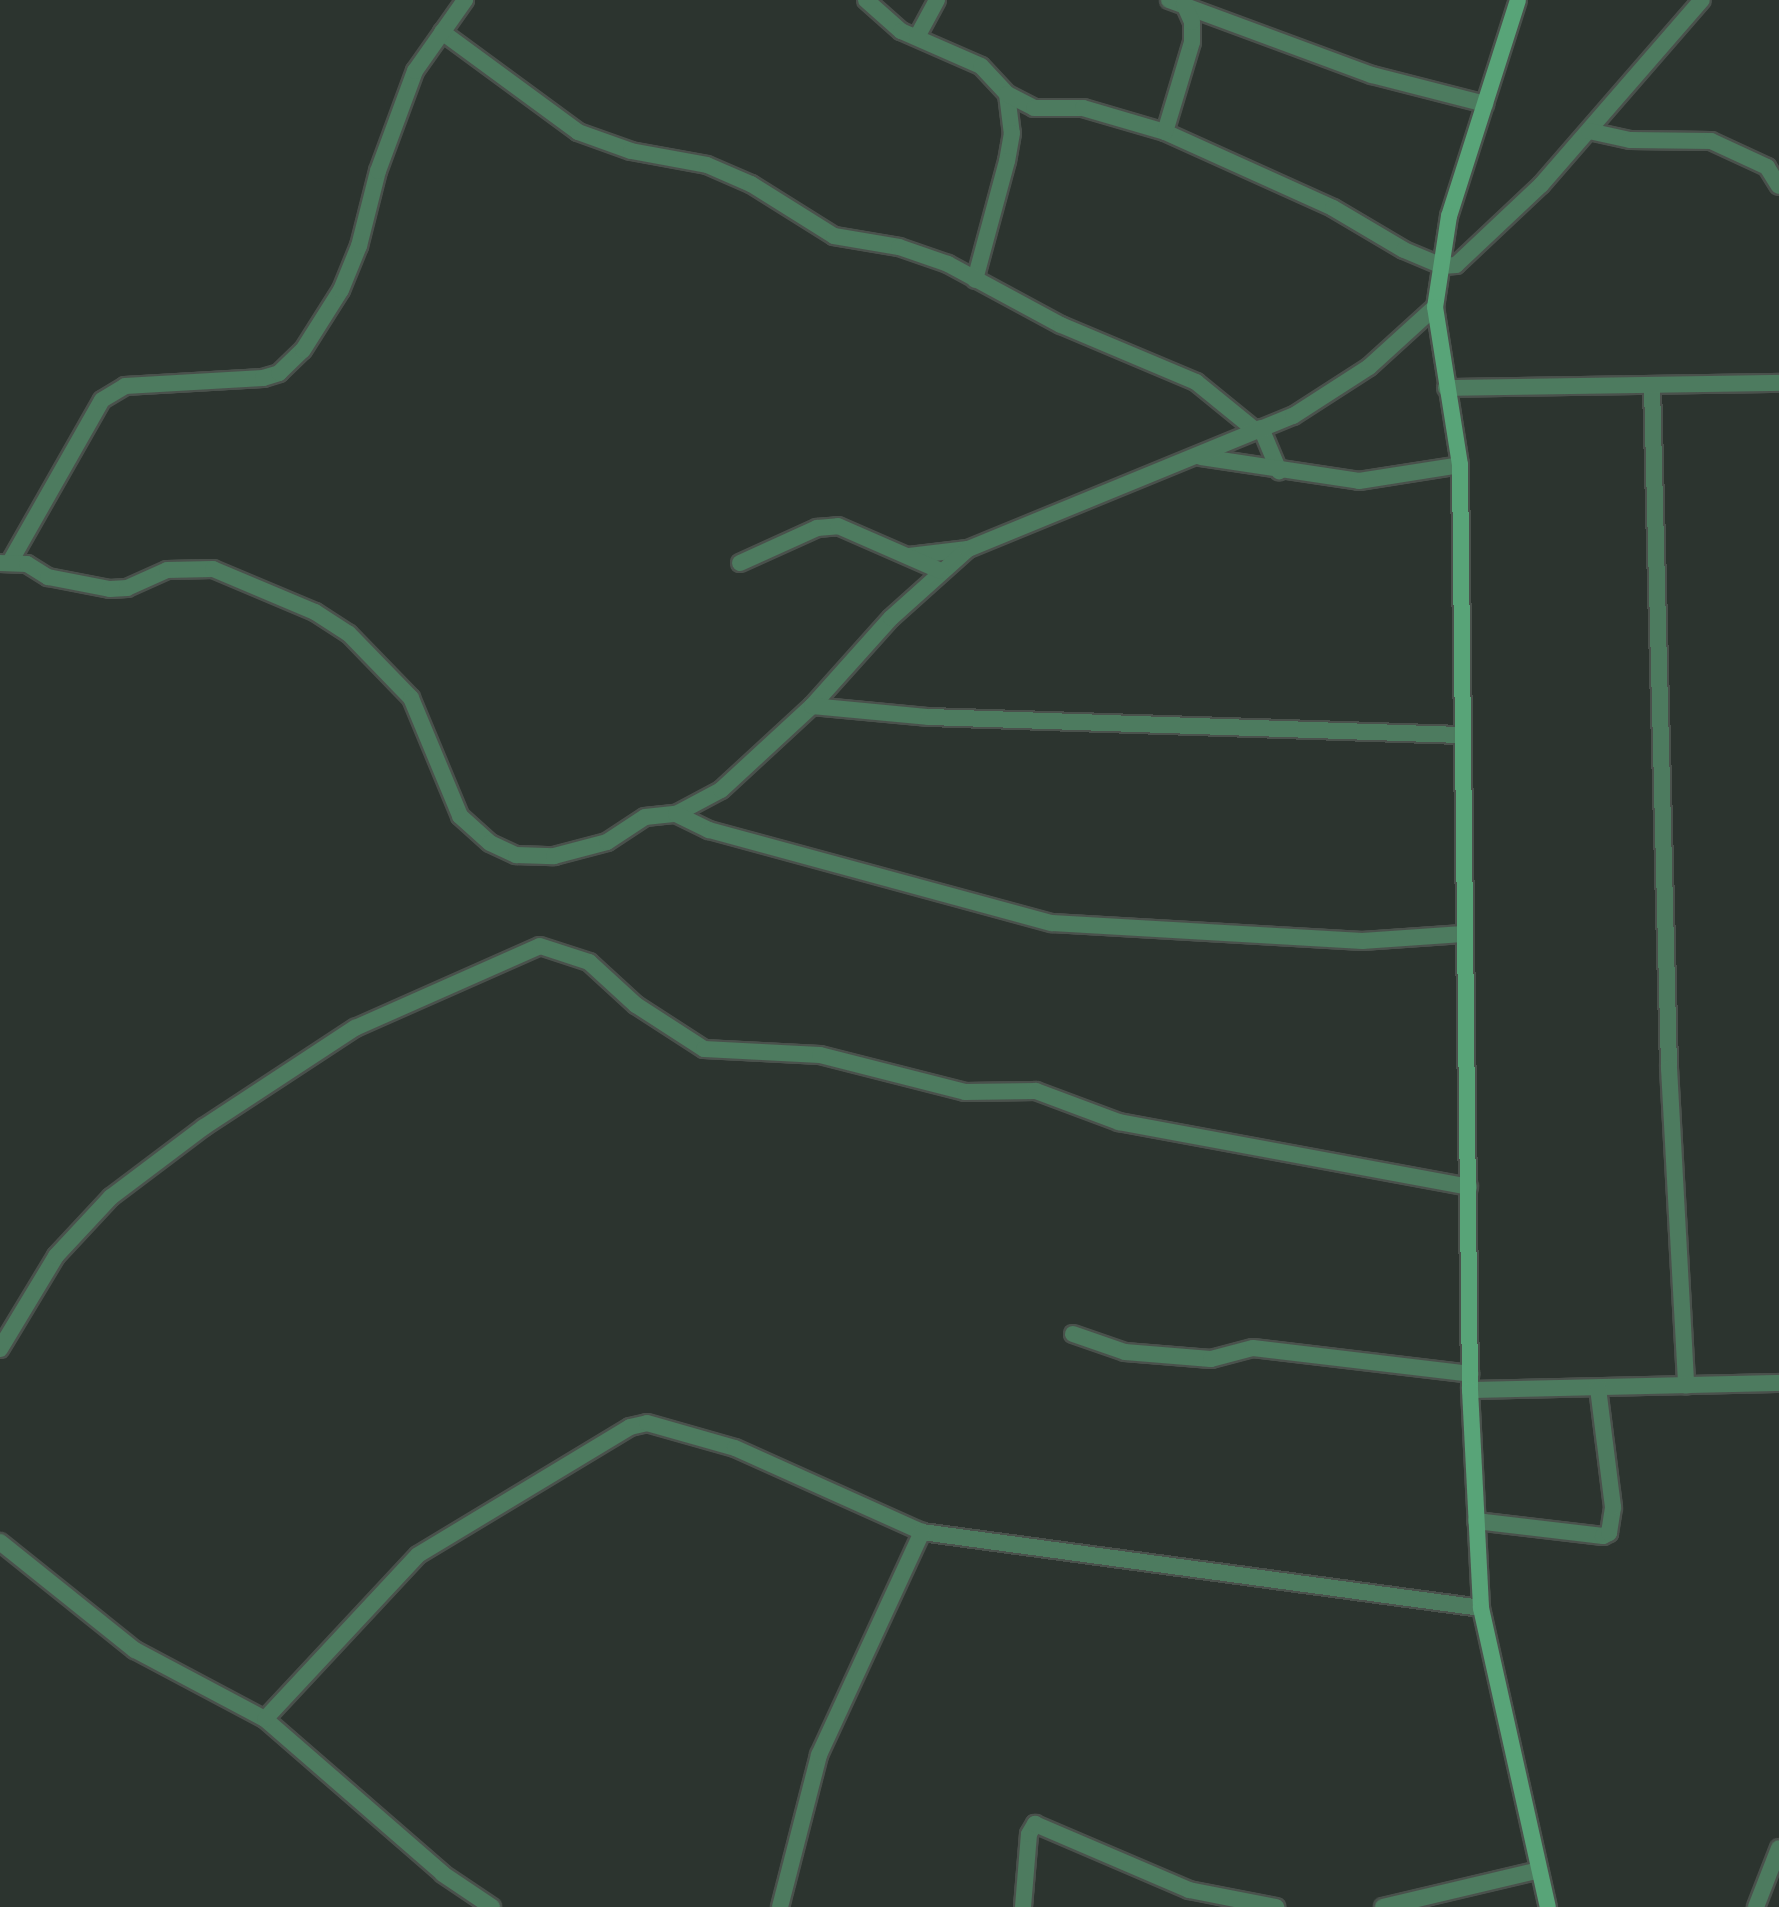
<!DOCTYPE html>
<html>
<head>
<meta charset="utf-8">
<style>
	body { margin:0 }
	#map { position:relative; width:1779px; height:1907px; overflow:hidden; background:#2c342f; font-family:"Archivo Narrow",sans-serif }
	div>[style] { position:absolute }
	.roads { filter:drop-shadow(2px 0 #4a514c) drop-shadow(-2px 0 #4a514c) drop-shadow(0 2px #4a514c) drop-shadow(0 -2px #4a514c) }
	.street>* { height:16px; margin:-8px; padding:0 8px; transform-origin:8px; border-radius:8px; background:#4d7b5f }
	.secondary>* { height:16px; margin:-8px; padding:0 8px; transform-origin:8px; border-radius:8px; background:#58a478 }
	span { translate:-50% -50%; white-space:nowrap; text-align:center; line-height:1.15; -webkit-text-stroke:8px #222a25; paint-order:stroke }
</style>
</head>
<body>
<div id="map">
	<div class="roads">
		<div class="street">
			<i style="left:866px;top:0;width:47px;rotate:41.5deg"></i>
			<i style="left:901px;top:31px;width:87px;rotate:23.6deg"></i>
			<i style="left:981px;top:66px;width:38px;rotate:47deg"></i>
			<i style="left:1007px;top:94px;width:39px;rotate:83deg"></i>
			<i style="left:1012px;top:133px;width:28px;rotate:100deg"></i>
			<i style="left:1007px;top:161px;width:123px;rotate:105.1deg"></i>
			<i style="left:1169px;top:0;width:216px;rotate:20.3deg"></i>
			<i style="left:1372px;top:75px;width:117px;rotate:14.4deg"></i>
			<i style="left:442px;top:32px;width:169px;rotate:36.3deg"></i>
			<i style="left:578px;top:132px;width:56px;rotate:19.7deg"></i>
			<i style="left:631px;top:151px;width:77px;rotate:10.4deg"></i>
			<i style="left:707px;top:165px;width:48px;rotate:23.4deg"></i>
			<i style="left:751px;top:184px;width:98px;rotate:32.1deg"></i>
			<i style="left:834px;top:236px;width:66px;rotate:9.6deg"></i>
			<i style="left:899px;top:247px;width:52px;rotate:19.1deg"></i>
			<i style="left:948px;top:264px;width:128px;rotate:28.4deg"></i>
			<i style="left:1061px;top:325px;width:147px;rotate:22.9deg"></i>
			<i style="left:1196px;top:382px;width:76px;rotate:39.1deg"></i>
			<i style="left:917px;top:37px;width:42px;rotate:-61.6deg"></i>
			<i style="left:1007px;top:94px;width:30px;rotate:27deg"></i>
			<i style="left:1034px;top:108px;width:49px"></i>
			<i style="left:1083px;top:108px;width:85px;rotate:16.3deg"></i>
			<i style="left:1165px;top:132px;width:184px;rotate:24.3deg"></i>
			<i style="left:1333px;top:208px;width:82px;rotate:30.6deg"></i>
			<i style="left:1404px;top:250px;width:41px;rotate:22.8deg"></i>
			<i style="left:1442px;top:266px;width:14px;rotate:-4deg"></i>
			<i style="left:1456px;top:265px;width:117px;rotate:-43.3deg"></i>
			<i style="left:1541px;top:185px;width:245px;rotate:-49deg"></i>
			<i style="left:1589px;top:131px;width:42px;rotate:12.4deg"></i>
			<i style="left:1630px;top:140px;width:81px;rotate:0.7deg"></i>
			<i style="left:1711px;top:141px;width:62px;rotate:24.9deg"></i>
			<i style="left:1767px;top:167px;width:22px;rotate:58deg"></i>
			<i style="left:1165px;top:132px;width:94px;rotate:-73.3deg"></i>
			<i style="left:1192px;top:42px;width:20px;rotate:-90deg"></i>
			<i style="left:1192px;top:22px;width:20px;rotate:-114deg"></i>
			<i style="left:1652px;top:386px;width:682px;rotate:88.57deg"></i>
			<i style="left:1669px;top:1068px;width:318px;rotate:86.9deg"></i>
			<i style="left:1446px;top:388px;width:333px;rotate:-0.9deg"></i>
			<i style="left:1261px;top:428px;width:47px;rotate:67.3deg"></i>
			<i style="left:1201px;top:457px;width:160px;rotate:8.6deg"></i>
			<i style="left:1359px;top:481px;width:102px;rotate:-9deg"></i>
			<i style="left:909px;top:556px;width:59px;rotate:-6.8deg"></i>
			<i style="left:10px;top:562px;width:186px;rotate:-60.4deg"></i>
			<i style="left:102px;top:400px;width:27px;rotate:-31deg"></i>
			<i style="left:125px;top:386px;width:138px;rotate:-3.3deg"></i>
			<i style="left:263px;top:378px;width:17px;rotate:-17deg"></i>
			<i style="left:279px;top:373px;width:33px;rotate:-44deg"></i>
			<i style="left:303px;top:350px;width:71px;rotate:-57.7deg"></i>
			<i style="left:341px;top:290px;width:48px;rotate:-67.8deg"></i>
			<i style="left:359px;top:246px;width:77px;rotate:-75.8deg"></i>
			<i style="left:378px;top:171px;width:107px;rotate:-69.7deg"></i>
			<i style="left:415px;top:71px;width:87px;rotate:-54.8deg"></i>
			<i style="left:0;top:563px;width:27px;rotate:2deg"></i>
			<i style="left:27px;top:564px;width:25px;rotate:32deg"></i>
			<i style="left:48px;top:577px;width:63px;rotate:11deg"></i>
			<i style="left:110px;top:589px;width:17px;rotate:-3deg"></i>
			<i style="left:127px;top:588px;width:44px;rotate:-24.2deg"></i>
			<i style="left:167px;top:570px;width:46px;rotate:-1.2deg"></i>
			<i style="left:213px;top:569px;width:111px;rotate:22.9deg"></i>
			<i style="left:315px;top:612px;width:40px;rotate:32.9deg"></i>
			<i style="left:349px;top:634px;width:89px;rotate:45.9deg"></i>
			<i style="left:411px;top:698px;width:128px;rotate:67.4deg"></i>
			<i style="left:460px;top:816px;width:40px;rotate:42deg"></i>
			<i style="left:490px;top:843px;width:29px;rotate:25deg"></i>
			<i style="left:516px;top:855px;width:38px;rotate:2deg"></i>
			<i style="left:554px;top:856px;width:55px;rotate:-14.8deg"></i>
			<i style="left:607px;top:842px;width:45px;rotate:-33.3deg"></i>
			<i style="left:645px;top:817px;width:31px;rotate:-6deg"></i>
			<i style="left:676px;top:814px;width:51px;rotate:-28.1deg"></i>
			<i style="left:721px;top:790px;width:124px;rotate:-42.7deg"></i>
			<i style="left:812px;top:706px;width:118px;rotate:-48.1deg"></i>
			<i style="left:891px;top:618px;width:103px;rotate:-41.9deg"></i>
			<i style="left:968px;top:549px;width:351px;rotate:-22.3deg"></i>
			<i style="left:1293px;top:416px;width:90px;rotate:-32.8deg"></i>
			<i style="left:1369px;top:367px;width:89px;rotate:-42.3deg"></i>
			<i style="left:740px;top:563px;width:85px;rotate:-24.4deg"></i>
			<i style="left:817px;top:528px;width:21px;rotate:-5deg"></i>
			<i style="left:838px;top:526px;width:112px;rotate:23.6deg"></i>
			<i style="left:812px;top:706px;width:118px;rotate:5.4deg"></i>
			<i style="left:929px;top:717px;width:532px;rotate:1.94deg"></i>
			<i style="left:676px;top:814px;width:37px;rotate:26deg"></i>
			<i style="left:709px;top:830px;width:355px;rotate:15.2deg"></i>
			<i style="left:1052px;top:923px;width:311px;rotate:3.3deg"></i>
			<i style="left:1362px;top:941px;width:101px;rotate:-4deg"></i>
			<i style="left:1073px;top:1334px;width:55px;rotate:19.1deg"></i>
			<i style="left:1125px;top:1352px;width:86px;rotate:4.7deg"></i>
			<i style="left:1211px;top:1359px;width:43px;rotate:-14.7deg"></i>
			<i style="left:1253px;top:1348px;width:219px;rotate:6.8deg"></i>
			<i style="left:0;top:1349px;width:109px;rotate:-58.9deg"></i>
			<i style="left:56px;top:1256px;width:81px;rotate:-47deg"></i>
			<i style="left:111px;top:1197px;width:116px;rotate:-37deg"></i>
			<i style="left:204px;top:1127px;width:181px;rotate:-33.3deg"></i>
			<i style="left:355px;top:1028px;width:202px;rotate:-23.9deg"></i>
			<i style="left:540px;top:946px;width:52px;rotate:18.1deg"></i>
			<i style="left:589px;top:962px;width:64px;rotate:42.5deg"></i>
			<i style="left:636px;top:1005px;width:81px;rotate:32.9deg"></i>
			<i style="left:704px;top:1049px;width:116px;rotate:3deg"></i>
			<i style="left:820px;top:1055px;width:150px;rotate:14.3deg"></i>
			<i style="left:965px;top:1092px;width:71px;rotate:-0.8deg"></i>
			<i style="left:1036px;top:1091px;width:89px;rotate:20.5deg"></i>
			<i style="left:1119px;top:1122px;width:356px;rotate:10.5deg"></i>
			<i style="left:1470px;top:1390px;width:309px;rotate:-1.3deg"></i>
			<i style="left:1476px;top:1521px;width:128px;rotate:6.7deg"></i>
			<i style="left:1603px;top:1536px;width:7px;rotate:-27deg"></i>
			<i style="left:1609px;top:1533px;width:26px;rotate:-81deg"></i>
			<i style="left:1613px;top:1507px;width:120px;rotate:-97.2deg"></i>
			<i style="left:0;top:1542px;width:173px;rotate:38.7deg"></i>
			<i style="left:135px;top:1650px;width:147px;rotate:28deg"></i>
			<i style="left:265px;top:1719px;width:236px;rotate:41deg"></i>
			<i style="left:443px;top:1874px;width:59px;rotate:34deg"></i>
			<i style="left:265px;top:1719px;width:224px;rotate:-47deg"></i>
			<i style="left:418px;top:1555px;width:248px;rotate:-31.1deg"></i>
			<i style="left:630px;top:1427px;width:17px;rotate:-13deg"></i>
			<i style="left:647px;top:1423px;width:91px;rotate:15.9deg"></i>
			<i style="left:735px;top:1448px;width:205px;rotate:24.2deg"></i>
			<i style="left:922px;top:1532px;width:564px;rotate:7.74deg"></i>
			<i style="left:780px;top:1907px;width:157px;rotate:-75.6deg"></i>
			<i style="left:819px;top:1755px;width:246px;rotate:-65.2deg"></i>
			<i style="left:1023px;top:1907px;width:73px;rotate:-85.3deg"></i>
			<i style="left:1029px;top:1834px;width:12px;rotate:-59deg"></i>
			<i style="left:1035px;top:1824px;width:168px;rotate:23.2deg"></i>
			<i style="left:1189px;top:1890px;width:89px;rotate:11.1deg"></i>
			<i style="left:1383px;top:1907px;width:160px;rotate:-13.3deg"></i>
			<i style="left:1756px;top:1907px;width:63px;rotate:-68.7deg"></i>
		</div>
		<div class="secondary">
			<i style="left:1518px;top:0;width:227px;rotate:107.7deg"></i>
			<i style="left:1449px;top:216px;width:92px;rotate:98.7deg"></i>
			<i style="left:1435px;top:307px;width:160px;rotate:81deg"></i>
			<i style="left:1460px;top:465px;width:925px;rotate:89.38deg"></i>
			<i style="left:1470px;top:1390px;width:218px;rotate:87.1deg"></i>
			<i style="left:1481px;top:1608px;width:306px;rotate:77.4deg"></i>
		</div>
	</div>
</div>
</body>
</html>
